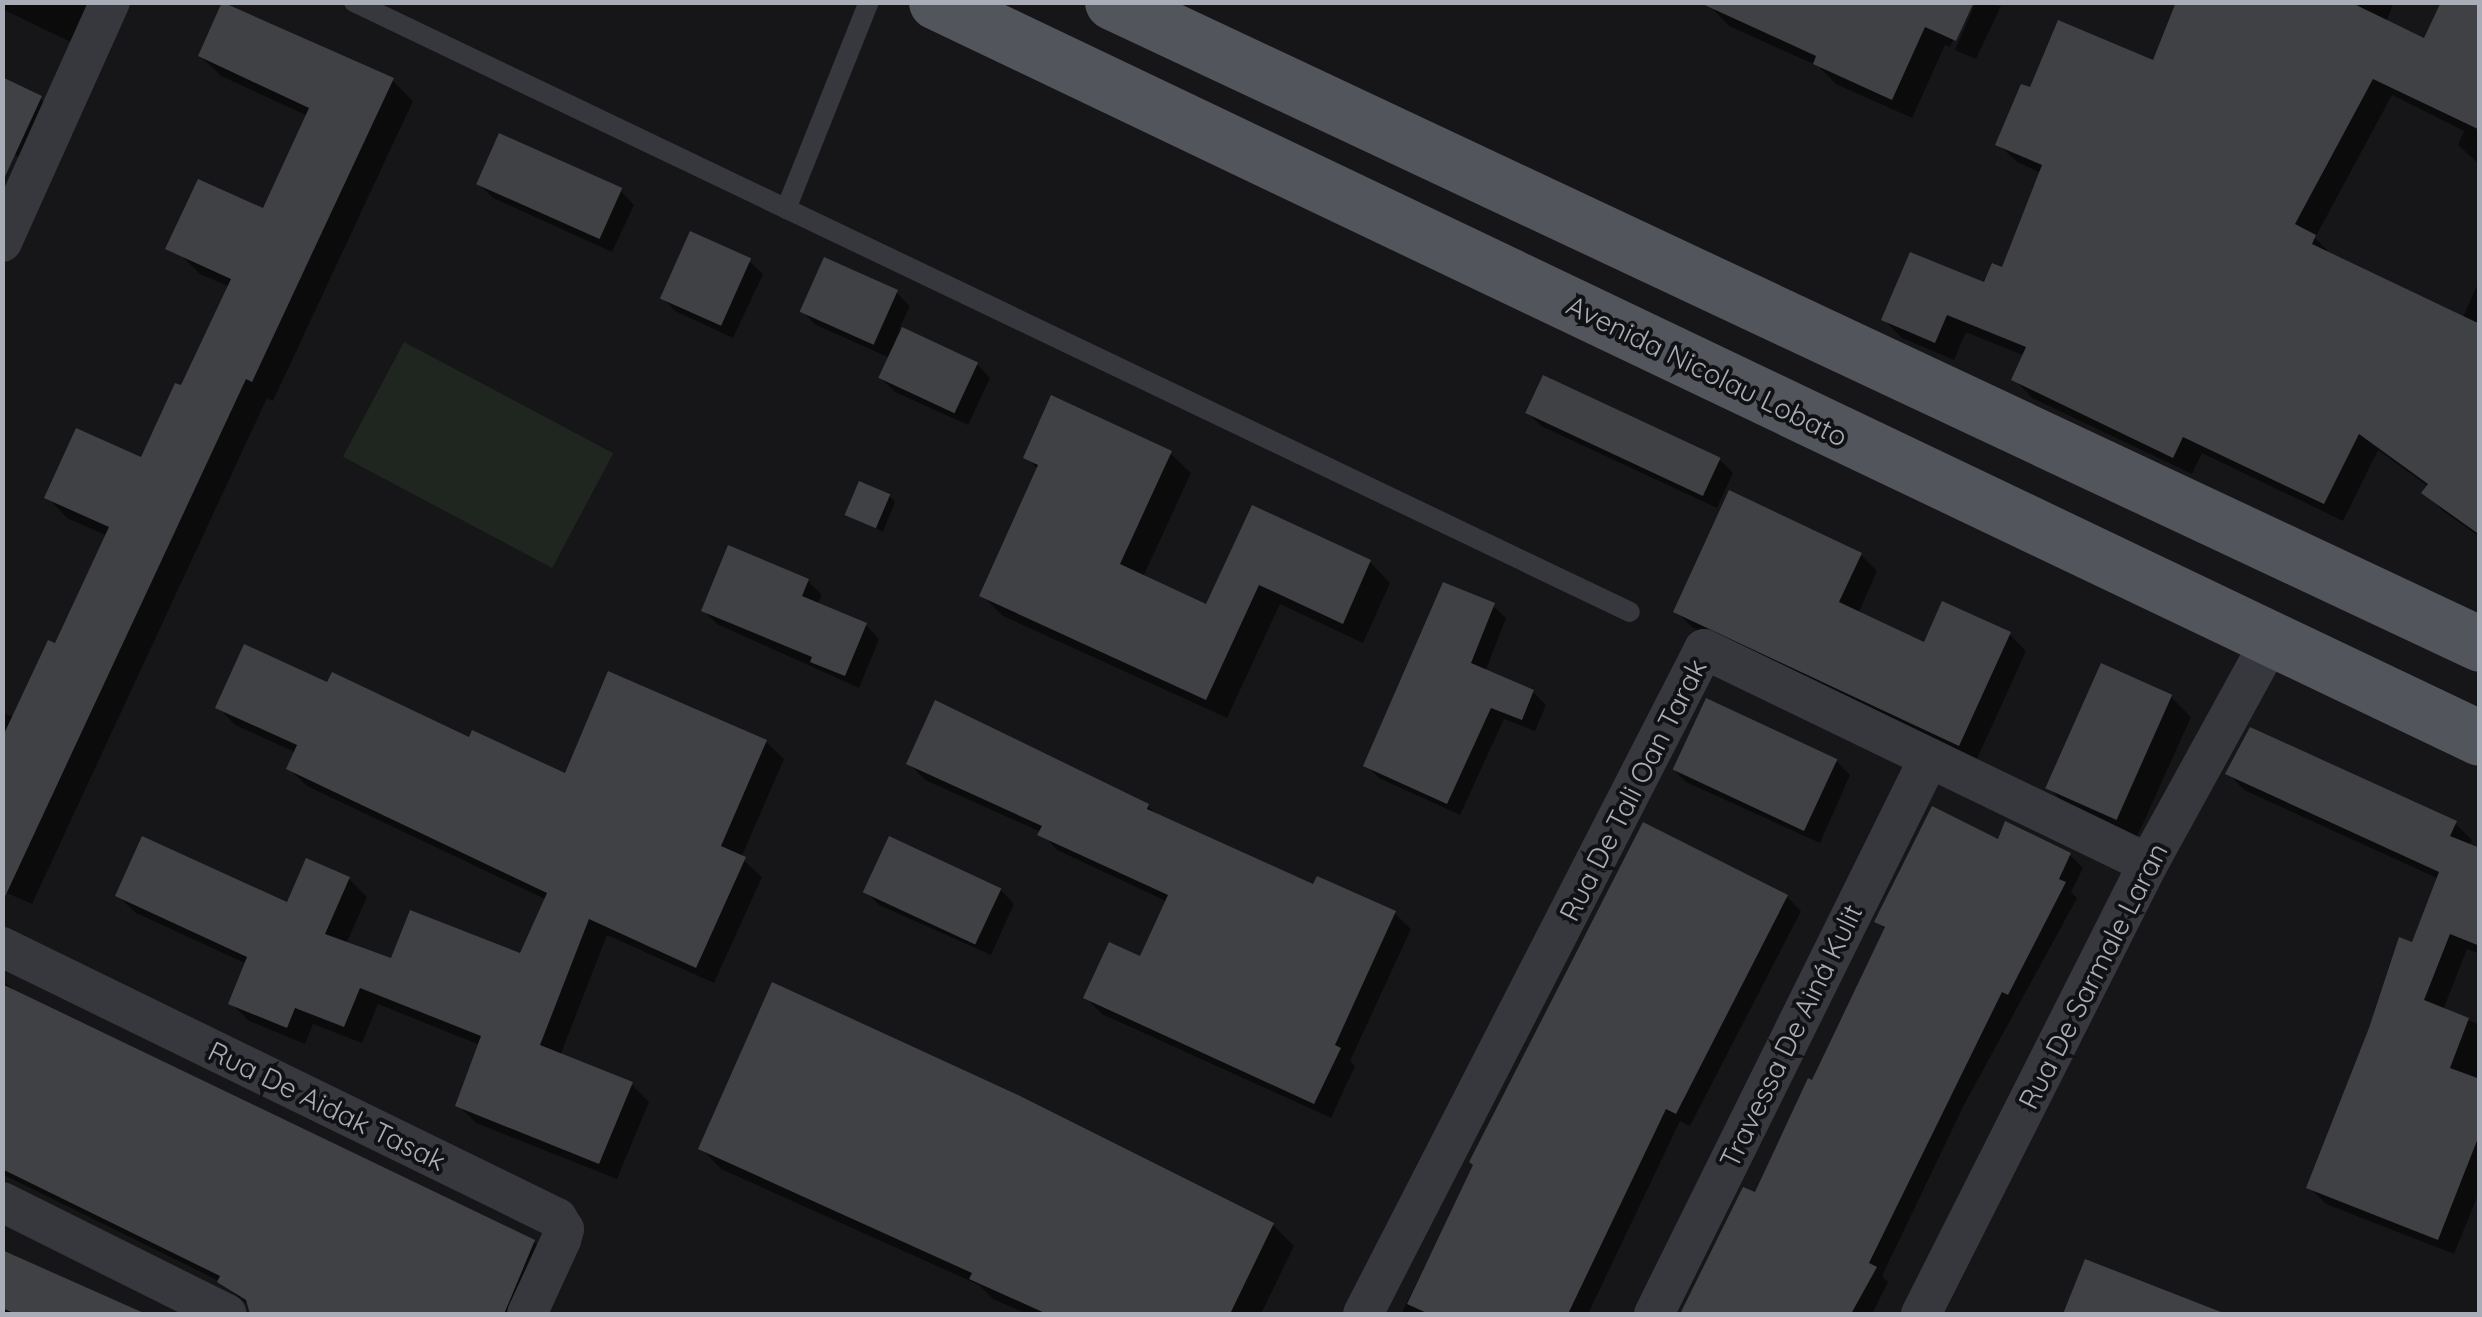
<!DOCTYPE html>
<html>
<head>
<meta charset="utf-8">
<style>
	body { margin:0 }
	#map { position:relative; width:2482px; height:1317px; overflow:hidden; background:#161618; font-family:Quicksand,sans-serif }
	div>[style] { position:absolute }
	.green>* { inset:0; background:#1e261f; transform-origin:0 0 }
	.shadow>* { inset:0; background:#0007 }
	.building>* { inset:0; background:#404145; transform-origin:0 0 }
	.service>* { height:20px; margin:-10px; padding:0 10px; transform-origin:10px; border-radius:10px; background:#37383d }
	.minor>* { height:40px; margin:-20px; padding:0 20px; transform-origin:20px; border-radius:20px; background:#37383d }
	.primary>* { height:55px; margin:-27.5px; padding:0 27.5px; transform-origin:27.5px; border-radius:27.5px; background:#53555c }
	span { translate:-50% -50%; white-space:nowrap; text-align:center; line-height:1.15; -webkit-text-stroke:8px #111113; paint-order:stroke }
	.street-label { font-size:28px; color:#a8adb8 }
	.frame { position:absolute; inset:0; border:5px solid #a8adb8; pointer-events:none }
</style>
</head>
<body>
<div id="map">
	<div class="green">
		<i style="left:404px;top:342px;width:237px;height:130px;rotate:28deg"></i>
	</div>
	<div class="shadow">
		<i style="clip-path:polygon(2px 2px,111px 2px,87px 50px,2px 9px)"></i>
		<i style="clip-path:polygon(1971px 2px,1950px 47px,1945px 45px,1912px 118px,1836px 84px,1818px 66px,1729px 26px,1710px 6px)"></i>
		<i style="clip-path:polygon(1976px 2px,2001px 6px,1976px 59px,1955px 50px)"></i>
		<i style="clip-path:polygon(2254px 2px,2394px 2px,2386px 22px,2425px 41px,2480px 2px,2480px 165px,2458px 145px,2464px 131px,2392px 95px,2315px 238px,2334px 257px,2462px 319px,2480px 279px,2480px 537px,2443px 511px,2425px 493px,2429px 487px,2378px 450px,2343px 521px,2202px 453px,2192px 474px,2032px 398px,2014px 379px,2025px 356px,1966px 332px,1954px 360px,1902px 338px,1884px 320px,1986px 285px,2004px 270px,2041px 173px,2017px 162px,1998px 144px,2031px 90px,2154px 63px)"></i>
		<i style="clip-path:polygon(200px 56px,392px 80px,413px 101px,273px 401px,267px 398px,32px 904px,2px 891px,2px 712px,15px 718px,57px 647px,108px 536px,67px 518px,47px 497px,143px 460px,183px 389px,230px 287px,200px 274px,179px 253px,264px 212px,308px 116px,221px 76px)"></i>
		<i style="clip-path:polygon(40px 98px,54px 112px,31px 163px,2px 148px)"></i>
		<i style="clip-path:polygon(479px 184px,621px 191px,634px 205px,612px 252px,493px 198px)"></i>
		<i style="clip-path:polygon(749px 261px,763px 274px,733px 338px,675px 311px,662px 297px)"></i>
		<i style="clip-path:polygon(896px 292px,910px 306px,899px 329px,977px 364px,990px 378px,968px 425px,895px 392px,881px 378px,890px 358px,816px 325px,803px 312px)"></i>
		<i style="clip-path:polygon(1528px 413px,1719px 459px,1733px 473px,1717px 508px,1541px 426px)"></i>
		<i style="clip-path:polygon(1170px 453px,1191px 473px,1143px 577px,1208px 607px,1253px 508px,1370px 562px,1390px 583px,1363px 643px,1280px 604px,1227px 718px,1003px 616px,982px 595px,1039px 470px,1026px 457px)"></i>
		<i style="clip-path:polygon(889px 496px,895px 502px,883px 532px,848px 514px)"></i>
		<i style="clip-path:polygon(1861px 555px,1877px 571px,1858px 614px,1925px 645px,2009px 634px,2026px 651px,1976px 761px,1693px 628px,1676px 611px)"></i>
		<i style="clip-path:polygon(808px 581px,822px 595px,817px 605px,866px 625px,879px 639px,859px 688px,717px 624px,704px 611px)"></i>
		<i style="clip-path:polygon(1493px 606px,1506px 618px,1485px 672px,1533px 692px,1546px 705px,1535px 731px,1504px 719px,1460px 815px,1379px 778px,1366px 765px)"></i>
		<i style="clip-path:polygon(329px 685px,567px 776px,766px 742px,784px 759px,741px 858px,762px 877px,714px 983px,607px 935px,560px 1056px,631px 1084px,649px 1102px,617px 1179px,476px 1123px,458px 1105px,480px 1045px,378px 1004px,362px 1043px,313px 1024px,305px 1044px,249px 1021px,231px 1003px,247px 964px,136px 913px,118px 896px,288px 905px,349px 879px,367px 897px,346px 944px,393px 961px,521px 957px,547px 900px,307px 786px,289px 769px,297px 753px,235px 725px,218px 707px)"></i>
		<i style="clip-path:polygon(2171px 697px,2191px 717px,2137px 837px,2069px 808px,2048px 787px)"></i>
		<i style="clip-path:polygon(1836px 761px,1850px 775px,1820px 843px,1686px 782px,1672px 768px)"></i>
		<i style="clip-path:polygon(909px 763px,1148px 806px,1160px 818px,1315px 887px,1394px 913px,1411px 929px,1350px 1061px,1355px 1066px,1331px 1118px,1102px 1014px,1086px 998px,1141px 960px,1168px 902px,1057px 850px,1041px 832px,925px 780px)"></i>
		<i style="clip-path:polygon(2228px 773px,2455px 823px,2472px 840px,2469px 846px,2480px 850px,2480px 954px,2467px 949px,2443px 1010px,2480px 1025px,2480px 1190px,2454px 1254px,2326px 1204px,2309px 1187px,2439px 879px,2244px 790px)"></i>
		<i style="clip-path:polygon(1645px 825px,1787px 897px,1801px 911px,1690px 1126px,1680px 1121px,1588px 1314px,1401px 1314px)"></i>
		<i style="clip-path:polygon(1999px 843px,2070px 855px,2083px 868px,2071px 892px,2077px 898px,1964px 1105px,1882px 1276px,1888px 1282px,1872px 1314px,1683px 1314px,1745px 1190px,1756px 1196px,1886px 930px,1877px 922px)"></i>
		<i style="clip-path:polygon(1001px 890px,1014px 904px,991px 955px,879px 905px,866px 892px)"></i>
		<i style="clip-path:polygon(2px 980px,20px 995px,153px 1057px,164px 1068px,534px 1242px,548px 1256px,521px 1314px,251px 1314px,250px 1306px,219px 1281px,2px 1174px)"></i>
		<i style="clip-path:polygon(1017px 1097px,1273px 1225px,1294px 1246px,1261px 1314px,1027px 1314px,993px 1299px,979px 1285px,721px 1169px,701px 1148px)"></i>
		<i style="clip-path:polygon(2px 1250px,33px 1267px,140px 1314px,2px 1314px)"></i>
		<i style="clip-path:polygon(2086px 1262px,2180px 1311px,2179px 1314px,2066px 1314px)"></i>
	</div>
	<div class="building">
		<i style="clip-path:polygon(222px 2px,394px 78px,252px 382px,246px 379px,2px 903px,2px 738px,48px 640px,55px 643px,109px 527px,44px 498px,76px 428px,141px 457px,175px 383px,181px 385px,231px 279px,165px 249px,198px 179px,263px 208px,309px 108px,198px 56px)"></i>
		<i style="clip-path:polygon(1698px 2px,1974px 2px,1956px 41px,1925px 27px,1892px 100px,1813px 64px,1816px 56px)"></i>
		<i style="clip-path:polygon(2176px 2px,2350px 2px,2424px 38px,2441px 2px,2480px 2px,2480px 130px,2373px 79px,2295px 224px,2316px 235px,2312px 244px,2480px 324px,2480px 535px,2421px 493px,2428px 484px,2359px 434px,2324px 504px,2183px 437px,2173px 458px,2011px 380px,2026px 347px,1947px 315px,1935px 343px,1881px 320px,1910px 252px,1984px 282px,1992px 263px,2002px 267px,2042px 165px,1995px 145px,2021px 84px,2030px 87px,2058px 20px,2153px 60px)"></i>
		<i style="clip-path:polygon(2px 77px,42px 96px,2px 183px)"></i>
		<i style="left:499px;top:133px;width:135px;height:56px;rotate:24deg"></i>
		<i style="left:690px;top:231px;width:67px;height:74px;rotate:24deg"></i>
		<i style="left:824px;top:257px;width:81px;height:60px;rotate:24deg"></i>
		<i style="left:902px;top:327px;width:84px;height:56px;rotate:25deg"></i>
		<i style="left:1543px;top:375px;width:196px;height:42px;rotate:25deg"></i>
		<i style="clip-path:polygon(1051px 395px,1172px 451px,1120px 564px,1206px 604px,1252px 505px,1371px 560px,1343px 624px,1259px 585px,1206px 700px,979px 596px,1038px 465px,1023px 458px)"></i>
		<i style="left:859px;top:481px;width:34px;height:37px;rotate:23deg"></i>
		<i style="clip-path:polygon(1729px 490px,1862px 553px,1839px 602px,1924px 642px,1942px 601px,2011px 632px,1959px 746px,1673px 612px)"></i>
		<i style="clip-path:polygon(728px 545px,809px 579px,802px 596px,867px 623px,845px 676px,810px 662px,812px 657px,701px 611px)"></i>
		<i style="clip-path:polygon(1443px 582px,1495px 603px,1471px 663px,1534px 690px,1522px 720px,1491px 708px,1447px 804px,1363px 766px)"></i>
		<i style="clip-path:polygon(244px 644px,327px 682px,332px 672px,469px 737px,472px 730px,565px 773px,608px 671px,767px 740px,721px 846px,746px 857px,696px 968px,589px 919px,540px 1045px,633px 1082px,599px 1164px,455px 1106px,481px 1036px,360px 988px,344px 1027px,295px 1008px,287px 1028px,228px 1004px,247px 957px,115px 896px,142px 836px,287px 902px,306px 858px,350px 877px,325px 934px,391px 958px,410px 910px,520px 953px,547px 893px,286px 769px,297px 745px,215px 708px)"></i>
		<i style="left:2101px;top:663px;width:78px;height:137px;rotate:24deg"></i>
		<i style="left:1706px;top:698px;width:145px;height:79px;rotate:25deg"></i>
		<i style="clip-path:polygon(935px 700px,1149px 804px,1147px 809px,1313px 884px,1317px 876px,1396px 911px,1335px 1045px,1341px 1048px,1314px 1104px,1083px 998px,1109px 942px,1140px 956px,1168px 895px,1037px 835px,1042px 826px,906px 764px)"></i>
		<i style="clip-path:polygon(2250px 727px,2457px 821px,2450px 836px,2480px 848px,2480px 946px,2450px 934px,2424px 1000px,2469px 1018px,2450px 1068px,2480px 1079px,2480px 1133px,2438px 1240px,2306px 1188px,2369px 1028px,2399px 937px,2412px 942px,2439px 872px,2225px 774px)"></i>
		<i style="clip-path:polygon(1932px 806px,1998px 839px,2005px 821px,2071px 853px,2059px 879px,2066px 882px,2008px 995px,2002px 992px,1869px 1263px,1877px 1267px,1851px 1314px,1680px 1314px,1743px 1187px,1755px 1192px,1808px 1078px,1812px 1080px,1885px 927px,1874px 922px)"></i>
		<i style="clip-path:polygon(1643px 822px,1788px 895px,1676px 1114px,1666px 1109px,1568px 1314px,1429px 1314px,1407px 1304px,1473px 1165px,1469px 1162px)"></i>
		<i style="left:889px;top:836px;width:124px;height:62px;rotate:25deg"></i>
		<i style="clip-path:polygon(772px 982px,1018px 1095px,1274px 1223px,1230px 1314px,1047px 1314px,969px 1279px,972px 1273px,698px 1149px)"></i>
		<i style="clip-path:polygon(2px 984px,535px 1240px,504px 1314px,250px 1314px,246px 1300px,217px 1282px,220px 1276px,2px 1169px)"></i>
		<i style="clip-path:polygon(2px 1250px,146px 1314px,16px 1314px,2px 1308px)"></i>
		<i style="clip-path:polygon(2085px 1259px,2221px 1312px,2220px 1314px,2063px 1314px)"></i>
	</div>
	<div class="service">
		<i style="left:354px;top:2px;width:1414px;rotate:25.55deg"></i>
		<i style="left:786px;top:209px;width:223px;rotate:-68.2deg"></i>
	</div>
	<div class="minor">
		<i style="left:2px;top:242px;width:263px;rotate:-65.8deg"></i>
		<i style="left:2px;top:947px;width:618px;rotate:26.03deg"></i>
		<i style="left:557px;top:1218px;width:13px;rotate:58deg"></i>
		<i style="left:564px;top:1229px;width:11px;rotate:105deg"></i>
		<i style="left:561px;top:1240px;width:81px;rotate:114.7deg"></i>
		<i style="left:2px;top:1202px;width:251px;rotate:26.5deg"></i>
		<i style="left:1363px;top:1314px;width:747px;rotate:-62.85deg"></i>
		<i style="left:1704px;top:649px;width:493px;rotate:25.8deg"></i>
		<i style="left:1654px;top:1314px;width:620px;rotate:-63.68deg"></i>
		<i style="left:1921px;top:1314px;width:504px;rotate:-63.23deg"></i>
		<i style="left:2148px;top:864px;width:256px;rotate:-61.2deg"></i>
	</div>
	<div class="primary">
		<i style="left:936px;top:2px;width:1710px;rotate:25.49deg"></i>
		<i style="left:1112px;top:2px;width:1511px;rotate:25.14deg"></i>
	</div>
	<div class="street-label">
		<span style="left:1707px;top:371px;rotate:26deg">Avenida Nicolau Lobato</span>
		<span style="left:1633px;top:790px;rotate:-63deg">Rua De Tali Oan Tarak</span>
		<span style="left:2093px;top:976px;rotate:-63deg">Rua De Sarmale Laran</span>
		<span style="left:1791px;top:1036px;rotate:-64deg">Travessa De Ainá Kulit</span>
		<span style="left:327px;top:1106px;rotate:26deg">Rua De Aidak Tasak</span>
	</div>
	<div class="frame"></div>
</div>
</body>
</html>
